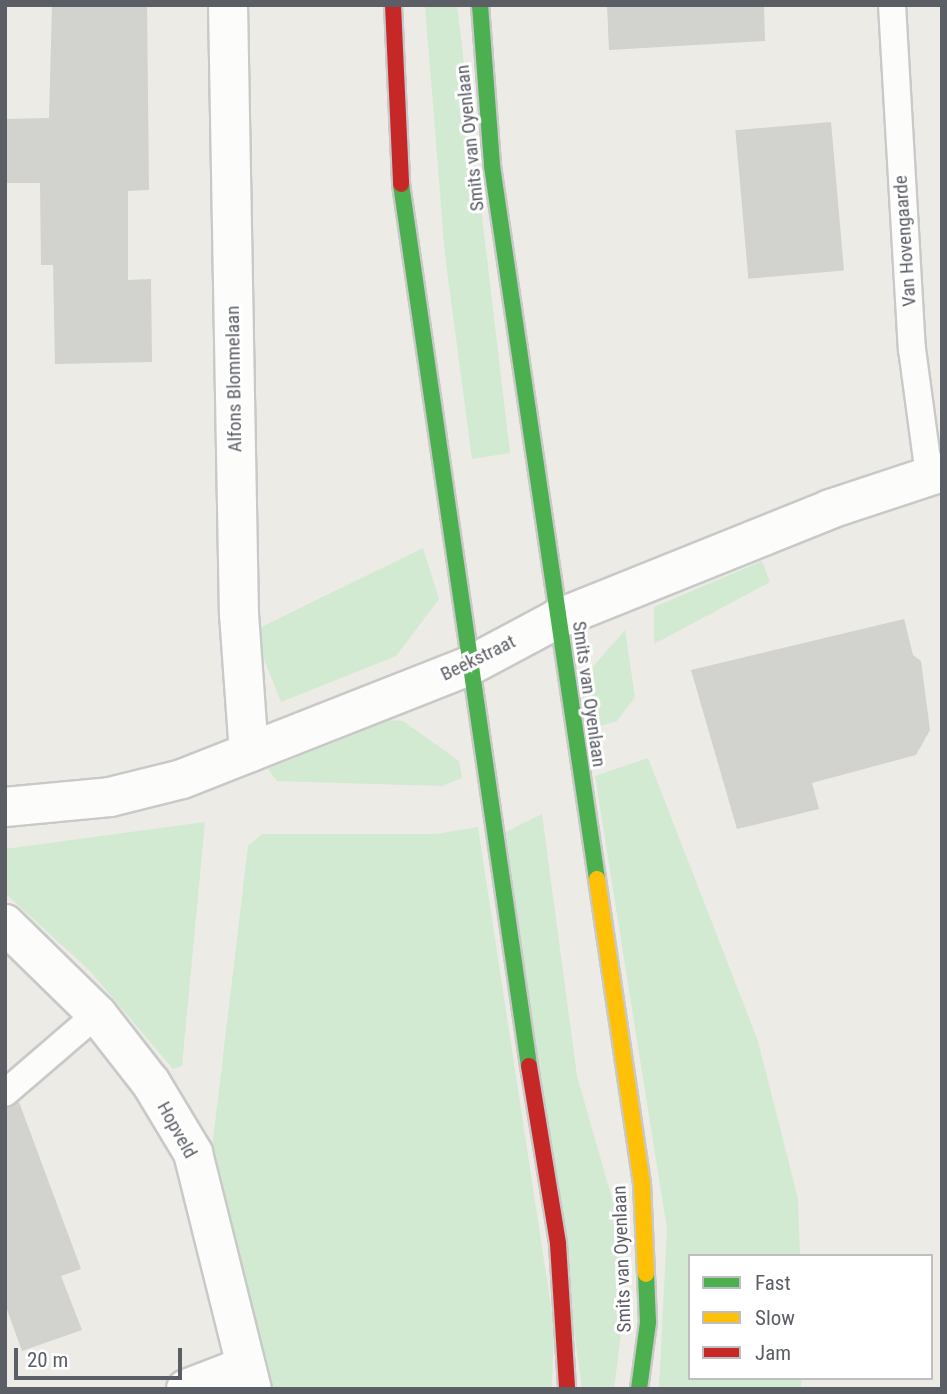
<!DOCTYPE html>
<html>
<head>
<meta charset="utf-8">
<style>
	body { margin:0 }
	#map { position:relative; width:947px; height:1394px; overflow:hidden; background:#ecebe5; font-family:"Roboto Condensed",sans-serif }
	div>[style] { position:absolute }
	.green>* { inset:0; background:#d2ead2 }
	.building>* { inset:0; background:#d2d2ce; transform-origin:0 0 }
	.roads { filter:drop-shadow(2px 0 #c8c9c8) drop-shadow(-2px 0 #c8c9c8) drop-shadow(0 2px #c8c9c8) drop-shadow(0 -2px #c8c9c8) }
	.lane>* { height:26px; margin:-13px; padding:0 13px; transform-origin:13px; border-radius:13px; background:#fcfcfb }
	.street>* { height:38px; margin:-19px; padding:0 19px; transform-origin:19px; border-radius:19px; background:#fcfcfb }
	.fast>* { height:16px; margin:-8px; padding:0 8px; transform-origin:8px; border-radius:8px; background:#4caf50 }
	.slow>* { height:16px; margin:-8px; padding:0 8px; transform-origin:8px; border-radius:8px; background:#ffc107 }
	.jam>* { height:16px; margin:-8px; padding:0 8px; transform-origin:8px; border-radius:8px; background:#c62828 }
	span { translate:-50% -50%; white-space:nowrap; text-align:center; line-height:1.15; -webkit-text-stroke:6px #fff; paint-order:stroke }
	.street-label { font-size:19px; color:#5b5e65 }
	.frame { position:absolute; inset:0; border:7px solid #5b5e65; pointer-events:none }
	.legend { position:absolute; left:688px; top:1254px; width:245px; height:126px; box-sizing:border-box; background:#fff; border:2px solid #bdbfc1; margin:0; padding:9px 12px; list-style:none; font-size:21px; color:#5b5e65 }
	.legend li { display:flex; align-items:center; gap:14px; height:35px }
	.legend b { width:35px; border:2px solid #bdbfc1 }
	.scale { position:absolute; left:14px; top:1348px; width:168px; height:32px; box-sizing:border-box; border:4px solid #5b5e65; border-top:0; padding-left:9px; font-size:21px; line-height:24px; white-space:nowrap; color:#5b5e65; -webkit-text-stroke:5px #fff; paint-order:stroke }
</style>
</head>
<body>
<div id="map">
	<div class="green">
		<i style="clip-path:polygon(425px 5px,457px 5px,510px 453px,472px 459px,445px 255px)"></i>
		<i style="clip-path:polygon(423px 548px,439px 599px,396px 656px,281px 702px,253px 631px)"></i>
		<i style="clip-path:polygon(762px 561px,770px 582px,654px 644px,654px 607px)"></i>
		<i style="clip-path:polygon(625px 630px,635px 697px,617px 721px,590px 729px,579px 683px)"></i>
		<i style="clip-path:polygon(390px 720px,403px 721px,459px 761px,462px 778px,442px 786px,277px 781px,268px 769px)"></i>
		<i style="clip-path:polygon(648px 758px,758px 1041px,798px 1199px,800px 1256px,690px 1256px,690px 1378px,802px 1378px,801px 1389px,659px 1389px,667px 1229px,595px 776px)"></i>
		<i style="clip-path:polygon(542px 814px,577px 1076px,625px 1244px,628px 1279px,614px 1389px,582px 1389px,506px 832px)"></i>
		<i style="clip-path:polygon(205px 822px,182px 1066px,173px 1069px,90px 971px,5px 893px,5px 849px)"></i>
		<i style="clip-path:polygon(478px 827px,554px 1326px,552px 1389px,268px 1389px,212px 1149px,248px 846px,262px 834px,436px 834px)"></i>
	</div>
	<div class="building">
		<i style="clip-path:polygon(52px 5px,147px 5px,149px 190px,128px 191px,128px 280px,151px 279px,152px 362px,55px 364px,53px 265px,41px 265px,40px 183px,5px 183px,5px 119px,49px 118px)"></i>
		<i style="clip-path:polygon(607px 5px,764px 5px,765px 41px,609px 50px)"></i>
		<i style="left:831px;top:122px;width:149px;height:96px;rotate:85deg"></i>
		<i style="clip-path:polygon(904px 619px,913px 655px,921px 661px,930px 730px,916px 755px,812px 783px,819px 809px,737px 829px,691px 670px)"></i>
		<i style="clip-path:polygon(19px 1102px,81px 1269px,61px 1276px,82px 1330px,22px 1351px,5px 1304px,5px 1108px)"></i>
	</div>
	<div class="roads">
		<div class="lane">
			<i style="left:892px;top:5px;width:345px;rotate:86.7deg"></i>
			<i style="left:912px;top:349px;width:127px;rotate:82.3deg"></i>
			<i style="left:5px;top:1093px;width:121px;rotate:-40.7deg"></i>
		</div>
		<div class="street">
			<i style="left:228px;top:5px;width:609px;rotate:88.97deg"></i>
			<i style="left:239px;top:614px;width:139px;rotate:85.9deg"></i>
			<i style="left:5px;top:807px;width:105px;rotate:-5.4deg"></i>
			<i style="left:110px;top:797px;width:74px;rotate:-14deg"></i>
			<i style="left:182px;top:779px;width:308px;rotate:-21.5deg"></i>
			<i style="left:469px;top:666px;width:100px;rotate:-28.1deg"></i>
			<i style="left:557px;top:619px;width:294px;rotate:-21.9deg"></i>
			<i style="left:830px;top:509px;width:118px;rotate:-18.3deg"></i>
			<i style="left:5px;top:924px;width:129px;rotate:44.4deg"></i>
			<i style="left:97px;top:1014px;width:88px;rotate:52deg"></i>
			<i style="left:151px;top:1083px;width:82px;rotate:59deg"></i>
			<i style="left:193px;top:1153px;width:243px;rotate:76deg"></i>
			<i style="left:186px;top:1389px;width:64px;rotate:-21deg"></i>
		</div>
		<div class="fast">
			<i style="left:480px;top:5px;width:161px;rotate:85.7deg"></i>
			<i style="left:492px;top:166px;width:721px;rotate:81.62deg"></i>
			<i style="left:401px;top:184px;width:891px;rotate:81.74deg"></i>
			<i style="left:639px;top:1389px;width:68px;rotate:-82.3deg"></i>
			<i style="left:648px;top:1322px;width:48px;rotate:-92.4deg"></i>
		</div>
		<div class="slow">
			<i style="left:597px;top:879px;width:307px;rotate:81.6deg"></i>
			<i style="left:642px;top:1183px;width:91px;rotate:87.5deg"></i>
		</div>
		<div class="jam">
			<i style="left:393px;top:5px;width:179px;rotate:87.4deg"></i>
			<i style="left:529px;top:1066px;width:180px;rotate:80.7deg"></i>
			<i style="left:558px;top:1244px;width:145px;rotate:86.4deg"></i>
		</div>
	</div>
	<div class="street-label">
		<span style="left:470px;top:138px;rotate:-96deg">Smits van Oyenlaan</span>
		<span style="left:905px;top:241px;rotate:-94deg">Van Hovengaarde</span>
		<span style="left:234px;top:379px;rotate:-91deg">Alfons Blommelaan</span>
		<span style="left:478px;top:658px;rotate:-26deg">Beekstraat</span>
		<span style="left:589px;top:694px;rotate:82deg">Smits van Oyenlaan</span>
		<span style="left:177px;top:1130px;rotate:61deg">Hopveld</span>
		<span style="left:622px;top:1259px;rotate:-92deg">Smits van Oyenlaan</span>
	</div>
	<div class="frame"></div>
	<ul class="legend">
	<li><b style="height:9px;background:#4caf50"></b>Fast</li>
	<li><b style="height:9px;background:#ffc107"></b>Slow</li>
	<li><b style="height:9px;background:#c62828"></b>Jam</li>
	</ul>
	<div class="scale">20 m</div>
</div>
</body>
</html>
